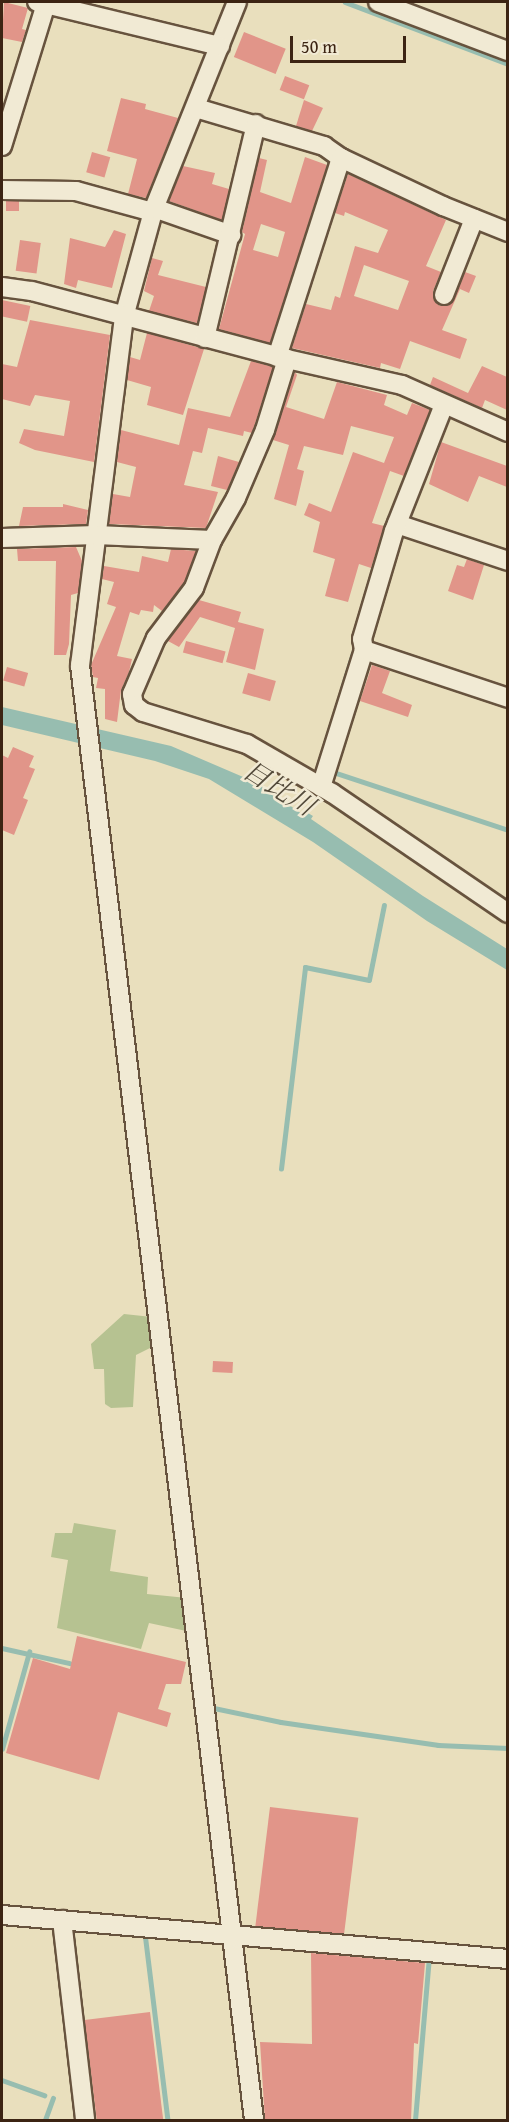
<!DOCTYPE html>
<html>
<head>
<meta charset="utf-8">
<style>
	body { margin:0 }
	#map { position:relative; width:509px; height:2122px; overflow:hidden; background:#e9dfbd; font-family:"Gentium Book Plus","Noto Serif JP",serif }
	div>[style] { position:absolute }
	.green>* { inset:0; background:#b6c291 }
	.water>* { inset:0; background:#97bdb0 }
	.stream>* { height:4.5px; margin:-2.25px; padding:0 2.25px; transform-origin:2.25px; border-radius:2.25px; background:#97bdb0 }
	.building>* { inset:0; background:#e19589; transform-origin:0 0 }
	.roads { filter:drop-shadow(2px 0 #67533e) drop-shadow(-2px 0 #67533e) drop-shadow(0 2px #67533e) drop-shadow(0 -2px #67533e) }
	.minor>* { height:18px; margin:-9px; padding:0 9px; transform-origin:9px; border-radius:9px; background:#f1ead4 }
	span { translate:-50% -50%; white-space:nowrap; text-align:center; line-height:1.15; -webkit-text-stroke:5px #f1ead4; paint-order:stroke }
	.water-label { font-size:26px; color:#534a3a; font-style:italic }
	.frame { position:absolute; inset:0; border:3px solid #3c2413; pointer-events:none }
	.scale { position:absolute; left:290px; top:36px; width:116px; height:27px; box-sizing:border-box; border:3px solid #3c2413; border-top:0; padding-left:8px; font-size:18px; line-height:21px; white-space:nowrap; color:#3c2413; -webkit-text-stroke:4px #f1ead4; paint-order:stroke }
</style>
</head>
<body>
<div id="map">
	<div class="green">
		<i style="clip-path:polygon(124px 1314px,152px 1317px,156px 1345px,136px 1355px,133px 1407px,111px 1408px,105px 1404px,104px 1369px,94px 1369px,91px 1344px)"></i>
		<i style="clip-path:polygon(74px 1523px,116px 1530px,110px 1571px,148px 1577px,147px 1594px,187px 1598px,191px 1632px,149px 1623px,141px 1649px,57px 1628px,68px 1560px,51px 1557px,55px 1533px,72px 1533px)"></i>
	</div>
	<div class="water">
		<i style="clip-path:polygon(2px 707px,171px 746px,257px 783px,305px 816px,308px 813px,313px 816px,311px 819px,423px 896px,507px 949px,507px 970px,427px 921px,313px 842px,209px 779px,155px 761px,2px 725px)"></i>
	</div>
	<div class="stream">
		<i style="left:345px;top:2px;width:174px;rotate:20.8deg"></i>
		<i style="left:342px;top:689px;width:37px;rotate:-73deg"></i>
		<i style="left:333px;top:772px;width:184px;rotate:18.3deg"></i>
		<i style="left:281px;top:1169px;width:203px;rotate:-83.2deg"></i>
		<i style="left:305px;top:967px;width:65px;rotate:11.5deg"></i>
		<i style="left:369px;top:980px;width:76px;rotate:-78.7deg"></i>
		<i style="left:2px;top:1648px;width:69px;rotate:12.6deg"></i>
		<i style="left:214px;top:1708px;width:68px;rotate:11.8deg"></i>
		<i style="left:281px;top:1722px;width:159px;rotate:8.3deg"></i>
		<i style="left:438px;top:1745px;width:70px;rotate:2.5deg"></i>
		<i style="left:2px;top:1749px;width:101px;rotate:-74.4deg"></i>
		<i style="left:145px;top:1933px;width:188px;rotate:83deg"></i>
		<i style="left:2px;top:2080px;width:45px;rotate:19.7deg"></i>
		<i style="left:45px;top:2120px;width:23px;rotate:-70deg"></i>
		<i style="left:415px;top:2120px;width:164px;rotate:-85.1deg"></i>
	</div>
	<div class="building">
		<i style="clip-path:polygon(4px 2px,28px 8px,22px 29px,26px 30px,22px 42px,2px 38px)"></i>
		<i style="left:244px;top:32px;width:45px;height:27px;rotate:22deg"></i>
		<i style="left:285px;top:76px;width:26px;height:15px;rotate:21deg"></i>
		<i style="clip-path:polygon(121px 98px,146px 104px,145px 109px,178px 118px,146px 198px,128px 194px,137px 159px,107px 151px)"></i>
		<i style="clip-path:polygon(304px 100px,323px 108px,312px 131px,296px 126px)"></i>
		<i style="left:92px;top:152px;width:19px;height:21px;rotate:16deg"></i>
		<i style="clip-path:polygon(evenodd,305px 157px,327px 165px,270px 343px,219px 329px,245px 234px,242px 232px,259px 158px,267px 160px,260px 192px,291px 203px,305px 157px,261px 224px,285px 232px,278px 257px,253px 250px,261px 224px)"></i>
		<i style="clip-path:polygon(183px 166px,215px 173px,212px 184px,229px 189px,222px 220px,169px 201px)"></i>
		<i style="clip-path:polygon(evenodd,348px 174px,446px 220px,426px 266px,441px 272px,433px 291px,435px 302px,440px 306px,450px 304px,465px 272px,476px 276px,469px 293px,460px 289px,442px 330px,467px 339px,460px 359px,410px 341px,400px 369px,381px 363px,380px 368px,292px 348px,306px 304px,331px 310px,335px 296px,340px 298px,355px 246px,378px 253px,388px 230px,345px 212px,344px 216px,335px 213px,348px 174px,364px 265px,409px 281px,398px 310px,354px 296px,364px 265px)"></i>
		<i style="left:6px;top:201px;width:13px;height:10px"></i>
		<i style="clip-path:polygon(114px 230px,126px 234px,112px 288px,78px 280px,76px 288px,64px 284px,70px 238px,105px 247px)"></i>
		<i style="left:20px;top:240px;width:21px;height:31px;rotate:8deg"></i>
		<i style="clip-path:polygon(152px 258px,163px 261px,158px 275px,206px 287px,197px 323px,149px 311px,154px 296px,144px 291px)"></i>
		<i style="left:2px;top:300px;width:29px;height:16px;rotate:12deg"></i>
		<i style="clip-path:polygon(30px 320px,110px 335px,94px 462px,35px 450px,19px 443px,24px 429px,64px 436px,70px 401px,35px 395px,30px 406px,2px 399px,2px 364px,17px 367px)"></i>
		<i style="clip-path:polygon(147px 333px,204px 349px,183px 415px,147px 405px,151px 387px,127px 380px,130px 357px,140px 360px)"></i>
		<i style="clip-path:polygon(251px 361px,273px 367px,252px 433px,244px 431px,243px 436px,208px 428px,202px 453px,193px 451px,184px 485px,218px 492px,206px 528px,109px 524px,113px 494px,130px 497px,136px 467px,117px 462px,121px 430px,179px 445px,188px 408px,230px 417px)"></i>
		<i style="clip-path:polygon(482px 366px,507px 377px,507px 410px,485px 400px,482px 408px,430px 385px,433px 377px,468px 393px)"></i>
		<i style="clip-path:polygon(295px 372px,297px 375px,286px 407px,324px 419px,337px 382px,387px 395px,384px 405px,407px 415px,412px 403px,430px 410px,404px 476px,390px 471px,372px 523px,384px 526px,371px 568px,359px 564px,348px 602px,325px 596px,335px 559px,313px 552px,320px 522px,304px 515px,309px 503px,331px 512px,353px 452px,384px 463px,394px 437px,351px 426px,343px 455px,304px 446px,297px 469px,304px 471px,296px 506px,274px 499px,289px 445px,273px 440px)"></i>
		<i style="clip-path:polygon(441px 442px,507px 466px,507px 487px,479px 476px,468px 502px,429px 484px)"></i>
		<i style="clip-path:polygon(218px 456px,239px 462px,227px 490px,211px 486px)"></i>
		<i style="clip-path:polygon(63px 504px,88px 510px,86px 524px,19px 526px,23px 507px,63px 507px)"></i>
		<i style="clip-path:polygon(76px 547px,82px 561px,78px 593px,71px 595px,69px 644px,66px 655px,54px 655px,56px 561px,18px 561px,17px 549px)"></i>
		<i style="clip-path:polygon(171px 549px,196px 551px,184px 583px,162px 611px,154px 605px,153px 612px,141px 610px,139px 615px,130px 612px,117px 656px,132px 659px,129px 672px,121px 690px,117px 722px,105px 719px,105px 689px,96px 688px,98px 678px,93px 677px,91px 665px,116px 607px,107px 604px,114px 582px,102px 579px,104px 566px,139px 572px,142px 556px,168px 562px)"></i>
		<i style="clip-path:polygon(467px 559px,484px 565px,473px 600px,448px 591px,457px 565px,464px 567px)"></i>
		<i style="clip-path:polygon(199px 600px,241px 612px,238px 622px,264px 629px,255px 670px,226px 662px,235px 628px,200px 617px,179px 647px,168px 641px)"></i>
		<i style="left:186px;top:641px;width:41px;height:12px;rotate:15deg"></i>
		<i style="clip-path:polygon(372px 665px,390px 671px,382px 693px,412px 705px,408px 717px,360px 701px)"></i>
		<i style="left:7px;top:667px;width:22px;height:14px;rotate:16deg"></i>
		<i style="left:248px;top:673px;width:29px;height:21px;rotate:16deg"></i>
		<i style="clip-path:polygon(13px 747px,34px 756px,29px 767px,35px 769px,23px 798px,28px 800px,14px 835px,2px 830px,2px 755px,8px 758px)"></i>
		<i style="left:213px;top:1361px;width:20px;height:11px;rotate:3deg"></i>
		<i style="clip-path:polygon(77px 1636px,186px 1662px,181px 1684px,166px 1684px,158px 1709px,171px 1713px,167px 1727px,118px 1712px,99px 1780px,6px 1753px,33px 1658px,70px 1669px)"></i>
		<i style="left:270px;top:1807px;width:89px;height:120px;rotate:7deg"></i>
		<i style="clip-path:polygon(311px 1953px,425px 1963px,418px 2044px,414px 2043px,411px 2121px,265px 2121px,260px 2042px,312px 2044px)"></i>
		<i style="left:150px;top:2012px;width:110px;height:66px;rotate:83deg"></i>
	</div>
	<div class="roads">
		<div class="minor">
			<i style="left:237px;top:2px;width:222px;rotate:111.9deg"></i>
			<i style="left:154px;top:208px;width:113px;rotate:105.4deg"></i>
			<i style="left:124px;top:317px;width:351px;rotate:97.2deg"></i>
			<i style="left:80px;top:665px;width:1465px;rotate:83.18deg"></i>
			<i style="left:378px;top:2px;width:139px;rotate:20.7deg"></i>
			<i style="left:46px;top:4px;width:179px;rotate:13.6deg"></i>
			<i style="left:196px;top:108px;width:134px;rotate:16.5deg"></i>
			<i style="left:324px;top:146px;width:21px;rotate:35deg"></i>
			<i style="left:341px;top:158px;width:209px;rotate:107.8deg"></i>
			<i style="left:2px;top:146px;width:149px;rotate:-72.8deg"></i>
			<i style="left:46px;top:4px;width:9px;rotate:-167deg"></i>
			<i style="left:341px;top:158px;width:113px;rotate:25.2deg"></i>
			<i style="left:443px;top:206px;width:70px;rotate:21.8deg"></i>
			<i style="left:2px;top:190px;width:74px;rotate:0.8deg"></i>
			<i style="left:76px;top:191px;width:80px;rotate:15.3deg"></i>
			<i style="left:154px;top:208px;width:82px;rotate:19.3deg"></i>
			<i style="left:2px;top:287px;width:30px;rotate:8deg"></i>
			<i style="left:32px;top:291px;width:264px;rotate:14.9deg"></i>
			<i style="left:287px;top:359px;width:118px;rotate:12.7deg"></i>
			<i style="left:402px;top:385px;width:116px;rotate:23.9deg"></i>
			<i style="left:444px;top:295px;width:82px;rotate:-68.5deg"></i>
			<i style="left:205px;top:338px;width:220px;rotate:-76.6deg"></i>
			<i style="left:287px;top:359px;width:74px;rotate:107.2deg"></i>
			<i style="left:265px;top:430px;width:74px;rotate:113.1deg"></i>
			<i style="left:236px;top:498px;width:48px;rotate:119.7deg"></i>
			<i style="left:212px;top:540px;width:51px;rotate:110.6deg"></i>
			<i style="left:194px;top:588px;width:63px;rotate:127.2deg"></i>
			<i style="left:156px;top:638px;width:61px;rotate:113.2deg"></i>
			<i style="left:132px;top:694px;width:11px;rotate:80deg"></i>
			<i style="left:134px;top:705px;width:11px;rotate:38deg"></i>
			<i style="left:143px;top:712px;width:109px;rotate:17.1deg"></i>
			<i style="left:247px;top:744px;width:98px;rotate:30deg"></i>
			<i style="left:332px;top:793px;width:213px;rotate:34.3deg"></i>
			<i style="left:397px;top:524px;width:117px;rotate:18.4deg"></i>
			<i style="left:2px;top:538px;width:94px;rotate:-1.8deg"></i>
			<i style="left:96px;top:535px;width:116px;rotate:2.5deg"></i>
			<i style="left:364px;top:650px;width:152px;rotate:18.4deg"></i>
			<i style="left:321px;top:787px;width:144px;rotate:-72.6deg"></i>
			<i style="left:364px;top:650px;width:11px;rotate:-100deg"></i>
			<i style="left:362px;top:639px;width:113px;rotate:-73.5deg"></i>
			<i style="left:394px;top:531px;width:136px;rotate:-68.4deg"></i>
			<i style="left:2px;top:1915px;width:508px;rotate:4.97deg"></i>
			<i style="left:62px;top:1920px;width:201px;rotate:83.4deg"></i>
		</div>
	</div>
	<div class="water-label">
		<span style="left:279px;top:788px;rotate:32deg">目比川</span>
	</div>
	<div class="frame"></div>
	<div class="scale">50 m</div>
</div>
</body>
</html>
